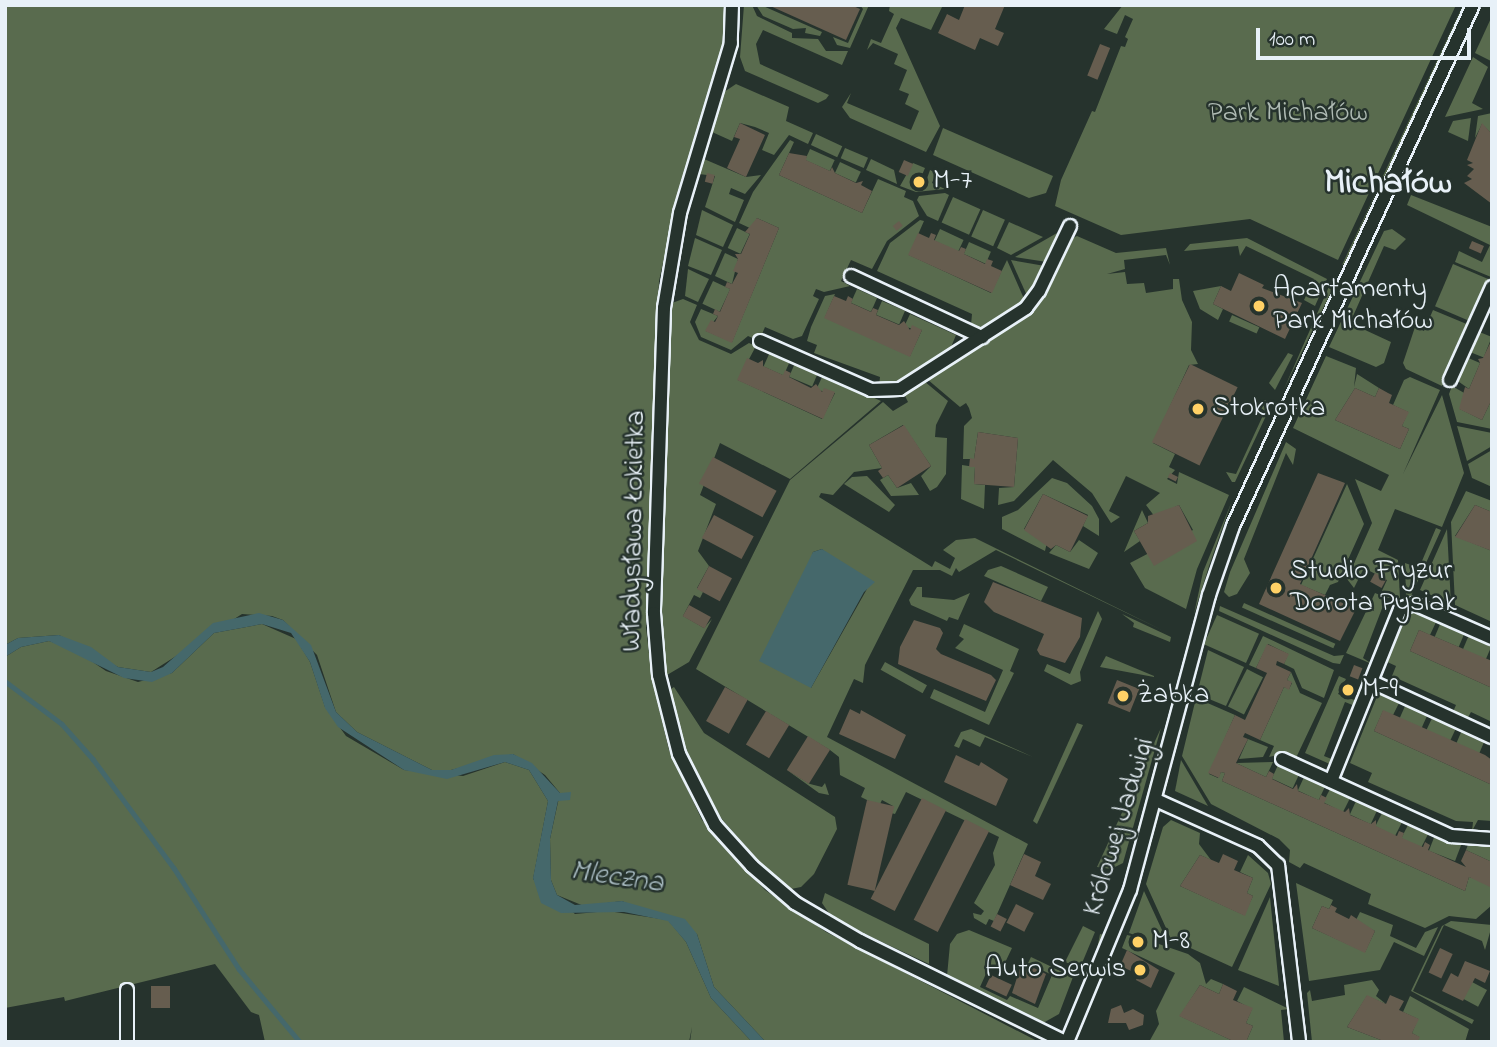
<!DOCTYPE html>
<html>
<head>
<meta charset="utf-8">
<style>
	body { margin:0 }
	#map { position:relative; width:1497px; height:1047px; overflow:hidden; background:#26332d; font-family:"Indie Flower",sans-serif }
	div>[style] { position:absolute }
	.green>* { inset:0; background:#596b4e; transform-origin:0 0 }
	.water>* { inset:0; background:#45686b }
	.stream>* { height:4.5px; margin:-2.25px; padding:0 2.25px; transform-origin:2.25px; border-radius:2.25px; background:#45686b }
	.building>* { inset:0; background:#665d4f; transform-origin:0 0 }
	.roads { filter:drop-shadow(2px 0 #e8f1f8) drop-shadow(-2px 0 #e8f1f8) drop-shadow(0 2px #e8f1f8) drop-shadow(0 -2px #e8f1f8) }
	.minor>* { height:12px; margin:-6px; padding:0 6px; transform-origin:6px; border-radius:6px; background:#26332d }
	.dots>* { width:19px; height:19px; translate:-50% -50%; box-sizing:border-box; border:4px solid #26332d; border-radius:50% }
	span { translate:-50% -50%; white-space:nowrap; text-align:center; line-height:1.15; -webkit-text-stroke:5px #26332d; paint-order:stroke }
	.park-label { font-size:28px; color:#afbbb4 }
	.poi-label { font-size:28px; color:#e8f1f8 }
	.left { translate:0 -50%; text-align:left }
	.right { translate:-100% -50%; text-align:right }
	.street-label { font-size:28px; color:#e8f1f8 }
	.water-label { font-size:30px; color:#a7bac0; font-style:italic }
	.district-label { font-size:35px; color:#e8f1f8; font-weight:700 }
	.frame { position:absolute; inset:0; border:7px solid #e8f1f8; pointer-events:none }
	.scale { position:absolute; left:1256px; top:28px; width:215px; height:32px; box-sizing:border-box; border:4px solid #e8f1f8; border-top:0; padding-left:9px; font-size:21px; line-height:24px; white-space:nowrap; color:#e8f1f8; -webkit-text-stroke:5px #26332d; paint-order:stroke }
</style>
</head>
<body>
<div id="map">
	<div class="green">
		<i style="clip-path:polygon(5px 5px,724px 5px,724px 40px,679px 190px,659px 281px,646px 628px,652px 679px,669px 750px,702px 820px,765px 890px,826px 932px,1039px 1042px,766px 1042px,714px 987px,697px 934px,622px 901px,584px 906px,557px 895px,551px 880px,550px 839px,560px 793px,545px 775px,513px 754px,451px 770px,432px 770px,357px 732px,336px 712px,317px 655px,283px 620px,272px 616px,242px 614px,151px 672px,118px 667px,59px 635px,18px 638px,5px 645px)"></i>
		<i style="clip-path:polygon(744px 5px,752px 5px,757px 16px,792px 33px,792px 38px,818px 39px,826px 51px,848px 51px,842px 65px,763px 30px,756px 44px,760px 64px,829px 95px,826px 99px,818px 103px,745px 71px,740px 57px)"></i>
		<i style="clip-path:polygon(756px 5px,761px 5px,822px 32px,820px 36px,805px 33px,806px 28px,793px 29px,763px 16px)"></i>
		<i style="clip-path:polygon(860px 5px,869px 5px,850px 48px,837px 45px,833px 37px,848px 43px,863px 9px)"></i>
		<i style="clip-path:polygon(890px 5px,943px 5px,931px 30px,901px 18px,896px 28px,940px 126px,926px 152px,850px 118px,842px 107px,851px 93px,847px 103px,911px 130px,919px 111px,905px 104px,909px 94px,899px 90px,907px 70px,894px 64px,898px 54px,873px 43px,867px 50px,871px 39px,881px 43px,894px 14px,889px 11px)"></i>
		<i style="clip-path:polygon(1123px 5px,1456px 5px,1338px 260px,1250px 219px,1121px 235px,1055px 206px,1061px 180px,1092px 111px,1095px 112px,1121px 46px,1125px 47px,1128px 39px,1125px 37px,1133px 19px,1125px 15px,1117px 34px,1104px 29px)"></i>
		<i style="clip-path:polygon(1463px 5px,1465px 5px,1385px 177px,1383px 176px)"></i>
		<i style="clip-path:polygon(1492px 16px,1492px 59px,1491px 61px,1475px 53px)"></i>
		<i style="clip-path:polygon(1473px 57px,1488px 67px,1472px 103px,1483px 109px,1445px 117px)"></i>
		<i style="clip-path:polygon(736px 84px,789px 107px,786px 121px,813px 133px,808px 144px,789px 135px,774px 155px,762px 150px,769px 133px,755px 127px,740px 123px,732px 141px,712px 132px,724px 92px)"></i>
		<i style="clip-path:polygon(1492px 113px,1492px 134px,1482px 124px,1475px 138px,1478px 116px)"></i>
		<i style="clip-path:polygon(1471px 118px,1468px 141px,1448px 132px,1453px 121px)"></i>
		<i style="clip-path:polygon(943px 128px,1053px 176px,1046px 193px,1029px 198px,933px 155px)"></i>
		<i style="left:816px;top:134px;width:29px;height:12px;rotate:25deg"></i>
		<i style="clip-path:polygon(790px 140px,794px 142px,779px 175px,862px 213px,878px 179px,906px 191px,904px 197px,913px 201px,919px 216px,887px 241px,872px 269px,851px 260px,841px 281px,850px 286px,824px 292px,816px 289px,813px 296px,819px 299px,802px 336px,793px 339px,765px 327px,759px 341px,748px 336px,731px 350px,701px 337px,695px 322px,701px 309px,718px 316px,706px 331px,732px 342px,779px 228px,757px 218px,752px 229px,739px 223px,753px 192px)"></i>
		<i style="left:845px;top:148px;width:25px;height:11px;rotate:23deg"></i>
		<i style="left:810px;top:149px;width:27px;height:12px;rotate:24deg"></i>
		<i style="clip-path:polygon(704px 159px,746px 177px,761px 175px,745px 194px,731px 188px,729px 194px,744px 200px,735px 222px,705px 207px,715px 176px,699px 174px)"></i>
		<i style="clip-path:polygon(871px 159px,894px 170px,897px 184px,866px 170px)"></i>
		<i style="left:840px;top:162px;width:23px;height:12px;rotate:25deg"></i>
		<i style="clip-path:polygon(913px 163px,925px 168px,922px 175px,916px 173px,911px 185px,924px 187px,930px 170px,936px 173px,932px 183px,945px 189px,916px 192px,900px 186px)"></i>
		<i style="clip-path:polygon(1380px 184px,1345px 263px,1342px 265px)"></i>
		<i style="clip-path:polygon(945px 193px,949px 195px,938px 221px,927px 216px,917px 200px,919px 196px)"></i>
		<i style="clip-path:polygon(1411px 195px,1492px 227px,1491px 277px,1455px 262px,1459px 251px,1482px 262px,1490px 245px,1407px 205px)"></i>
		<i style="left:953px;top:197px;width:30px;height:28px;rotate:24deg"></i>
		<i style="clip-path:polygon(702px 210px,733px 225px,723px 247px,696px 235px)"></i>
		<i style="left:983px;top:210px;width:24px;height:29px;rotate:24deg"></i>
		<i style="clip-path:polygon(920px 220px,924px 221px,909px 255px,991px 293px,1007px 260px,1025px 301px,978px 329px,971px 325px,972px 314px,877px 271px,890px 243px)"></i>
		<i style="clip-path:polygon(1009px 222px,1043px 237px,1011px 255px,997px 248px)"></i>
		<i style="left:737px;top:228px;width:14px;height:22px;rotate:25deg"></i>
		<i style="left:940px;top:229px;width:26px;height:13px;rotate:25deg"></i>
		<i style="clip-path:polygon(1392px 229px,1406px 239px,1395px 250px,1384px 246px,1350px 323px,1391px 342px,1384px 363px,1376px 367px,1329px 347px,1384px 231px)"></i>
		<i style="clip-path:polygon(1057px 233px,1047px 262px,1015px 257px)"></i>
		<i style="clip-path:polygon(1077px 236px,1116px 253px,1166px 248px,1170px 265px,1166px 255px,1124px 260px,1125px 269px,1107px 274px,1125px 272px,1127px 284px,1144px 283px,1146px 293px,1173px 289px,1173px 279px,1179px 279px,1182px 300px,1192px 322px,1191px 350px,1198px 364px,1189px 365px,1153px 443px,1175px 454px,1169px 467px,1175px 470px,1167px 479px,1177px 484px,1179px 472px,1229px 495px,1197px 569px,1186px 609px,1145px 588px,1130px 563px,1193px 530px,1179px 505px,1155px 517px,1146px 505px,1160px 493px,1126px 476px,1109px 511px,1120px 517px,1111px 523px,1092px 493px,1053px 460px,1014px 501px,998px 505px,999px 488px,1014px 487px,1018px 438px,978px 432px,974px 459px,963px 459px,964px 426px,972px 418px,969px 408px,966px 403px,960px 407px,927px 379px,1029px 312px,1046px 291px,1071px 239px)"></i>
		<i style="clip-path:polygon(695px 238px,722px 250px,711px 275px,688px 266px)"></i>
		<i style="clip-path:polygon(1247px 238px,1327px 279px,1315px 306px,1304px 300px,1314px 279px,1246px 246px,1240px 256px,1238px 246px,1184px 251px,1190px 244px)"></i>
		<i style="left:969px;top:242px;width:24px;height:13px;rotate:24deg"></i>
		<i style="clip-path:polygon(725px 253px,738px 259px,732px 284px,715px 276px)"></i>
		<i style="clip-path:polygon(1011px 260px,1045px 266px,1028px 298px)"></i>
		<i style="left:1453px;top:264px;width:40px;height:46px;rotate:23deg"></i>
		<i style="clip-path:polygon(688px 269px,709px 279px,698px 302px,685px 296px)"></i>
		<i style="left:713px;top:281px;width:19px;height:25px;rotate:25deg"></i>
		<i style="clip-path:polygon(1331px 282px,1333px 288px,1284px 389px)"></i>
		<i style="clip-path:polygon(1221px 286px,1213px 304px,1223px 309px,1218px 320px,1200px 309px,1193px 291px)"></i>
		<i style="left:857px;top:289px;width:22px;height:15px;rotate:24deg"></i>
		<i style="clip-path:polygon(835px 294px,825px 317px,910px 356px,922px 330px,904px 327px,910px 314px,956px 335px,949px 352px,900px 383px,879px 386px,880px 377px,814px 353px,817px 345px,807px 341px,811px 327px,825px 296px)"></i>
		<i style="clip-path:polygon(683px 299px,697px 305px,690px 322px,699px 340px,731px 354px,749px 343px,756px 346px,738px 380px,822px 419px,835px 393px,816px 390px,823px 375px,881px 401px,790px 479px,720px 443px,700px 495px,716px 504px,698px 551px,709px 566px,697px 588px,703px 592px,700px 598px,694px 595px,683px 616px,704px 628px,712px 619px,689px 662px,667px 675px,661px 597px,672px 303px)"></i>
		<i style="left:882px;top:301px;width:25px;height:15px;rotate:23deg"></i>
		<i style="clip-path:polygon(1433px 310px,1469px 325px,1442px 386px,1406px 369px,1403px 363px,1415px 327px,1424px 331px)"></i>
		<i style="left:1232px;top:315px;width:30px;height:7px;rotate:24deg"></i>
		<i style="left:1477px;top:331px;width:16px;height:22px;rotate:22deg"></i>
		<i style="left:770px;top:352px;width:22px;height:16px;rotate:24deg"></i>
		<i style="clip-path:polygon(1288px 353px,1293px 355px,1275px 390px,1269px 383px)"></i>
		<i style="clip-path:polygon(1326px 356px,1356px 368px,1354px 387px,1357px 374px,1379px 388px,1375px 397px,1355px 388px,1335px 420px,1400px 449px,1409px 429px,1402px 426px,1408px 412px,1393px 405px,1404px 380px,1410px 377px,1440px 390px,1403px 474px,1442px 395px,1464px 473px,1442px 527px,1395px 509px,1378px 550px,1398px 560px,1400px 598px,1386px 598px,1363px 658px,1372px 664px,1346px 653px,1375px 593px,1380px 595px,1387px 580px,1364px 568px,1354px 588px,1347px 579px,1372px 523px,1355px 479px,1381px 491px,1389px 475px,1293px 428px)"></i>
		<i style="clip-path:polygon(1466px 357px,1480px 363px,1469px 389px,1455px 379px)"></i>
		<i style="left:795px;top:363px;width:25px;height:15px;rotate:23deg"></i>
		<i style="clip-path:polygon(evenodd,924px 381px,948px 401px,936px 425px,935px 437px,947px 438px,946px 474px,937px 487px,930px 491px,921px 476px,931px 466px,903px 425px,869px 445px,882px 468px,854px 472px,833px 495px,821px 493px,819px 497px,932px 567px,935px 561px,950px 569px,955px 558px,943px 550px,956px 540px,975px 538px,1164px 631px,996px 550px,959px 572px,956px 568px,952px 576px,940px 570px,913px 570px,865px 665px,863px 683px,854px 679px,827px 737px,1028px 844px,994px 921px,989px 919px,986px 925px,974px 918px,973px 913px,981px 915px,984px 911px,974px 903px,995px 865px,993px 853px,999px 837px,906px 792px,895px 814px,891px 813px,893px 806px,882px 800px,879px 806px,861px 797px,865px 788px,840px 775px,839px 757px,830px 750px,696px 669px,790px 480px,883px 402px,893px 411px,908px 402px,904px 394px,924px 381px,822px 549px,867px 589px,811px 688px,811px 563px,813px 552px,822px 549px)"></i>
		<i style="clip-path:polygon(1452px 386px,1466px 394px,1460px 409px,1482px 420px,1492px 399px,1492px 429px,1457px 422px,1449px 394px)"></i>
		<i style="clip-path:polygon(1264px 400px,1272px 403px,1235px 482px,1232px 482px,1226px 472px,1236px 474px,1265px 411px,1257px 405px)"></i>
		<i style="clip-path:polygon(1457px 426px,1492px 433px,1492px 446px,1467px 461px)"></i>
		<i style="clip-path:polygon(1286px 442px,1296px 449px,1293px 465px,1286px 453px,1244px 559px,1250px 573px,1237px 594px,1229px 597px,1224px 592px,1230px 572px)"></i>
		<i style="clip-path:polygon(1492px 450px,1492px 487px,1472px 478px,1468px 464px)"></i>
		<i style="clip-path:polygon(962px 465px,975px 467px,974px 484px,985px 485px,984px 509px,961px 499px)"></i>
		<i style="clip-path:polygon(888px 475px,897px 488px,911px 483px,919px 495px,891px 496px,880px 480px)"></i>
		<i style="clip-path:polygon(867px 476px,895px 505px,889px 512px,844px 484px,852px 477px)"></i>
		<i style="clip-path:polygon(1052px 478px,1067px 483px,1092px 506px,1099px 519px,1099px 536px,1083px 526px,1088px 515px,1043px 494px,1024px 529px,1047px 542px,1045px 551px,1002px 529px,1002px 517px,1018px 510px)"></i>
		<i style="clip-path:polygon(1347px 484px,1364px 524px,1338px 582px,1330px 585px,1325px 595px,1301px 585px)"></i>
		<i style="clip-path:polygon(1466px 491px,1492px 501px,1492px 512px,1475px 505px,1455px 536px,1492px 551px,1492px 622px,1455px 605px,1451px 522px)"></i>
		<i style="clip-path:polygon(1232px 501px,1209px 566px,1194px 614px,1203px 572px)"></i>
		<i style="clip-path:polygon(1142px 510px,1148px 523px,1134px 531px,1140px 541px,1124px 552px)"></i>
		<i style="clip-path:polygon(1436px 528px,1441px 530px,1411px 596px,1406px 596px,1405px 563px,1419px 568px)"></i>
		<i style="clip-path:polygon(1447px 529px,1451px 604px,1438px 605px,1440px 599px,1420px 590px)"></i>
		<i style="clip-path:polygon(1079px 540px,1098px 553px,1089px 569px,1049px 553px,1056px 545px,1070px 552px)"></i>
		<i style="clip-path:polygon(1001px 566px,1048px 587px,1041px 601px,984px 576px,988px 570px)"></i>
		<i style="clip-path:polygon(917px 587px,922px 587px,922px 597px,954px 600px,970px 593px,958px 620px,949px 617px,947px 621px,911px 605px,909px 600px)"></i>
		<i style="left:1244px;top:603px;width:100px;height:5px;rotate:24deg"></i>
		<i style="clip-path:polygon(1220px 606px,1334px 656px,1344px 655px,1340px 664px,1333px 663px,1219px 611px)"></i>
		<i style="clip-path:polygon(1408px 608px,1437px 620px,1430px 635px,1419px 630px,1410px 651px,1492px 688px,1492px 722px,1471px 712px,1466px 721px,1452px 714px,1456px 705px,1392px 676px,1396px 666px,1383px 660px)"></i>
		<i style="clip-path:polygon(1098px 611px,1102px 619px,1080px 672px,1081px 681px,1071px 685px,1044px 671px,1047px 664px,1070px 674px)"></i>
		<i style="clip-path:polygon(1122px 614px,1171px 637px,1170px 642px,1133px 627px,1134px 623px)"></i>
		<i style="left:1217px;top:615px;width:46px;height:32px;rotate:24deg"></i>
		<i style="left:1441px;top:622px;width:26px;height:16px;rotate:23deg"></i>
		<i style="clip-path:polygon(262px 624px,296px 639px,310px 662px,325px 707px,346px 736px,404px 770px,463px 776px,505px 762px,529px 770px,548px 801px,533px 879px,575px 914px,608px 911px,668px 920px,686px 942px,711px 998px,752px 1042px,690px 1042px,692px 1027px,689px 1042px,265px 1042px,259px 1015px,251px 1012px,215px 964px,65px 1001px,64px 997px,5px 1008px,5px 657px,21px 647px,49px 641px,75px 650px,106px 671px,138px 682px,172px 673px,214px 633px)"></i>
		<i style="clip-path:polygon(964px 624px,1019px 649px,1010px 671px,1014px 673px,989px 725px,930px 698px,934px 689px,985px 712px,1003px 670px,955px 648px,964px 639px,959px 636px)"></i>
		<i style="left:1469px;top:635px;width:25px;height:16px;rotate:23deg"></i>
		<i style="clip-path:polygon(1263px 636px,1334px 670px,1324px 698px,1302px 688px,1294px 669px,1284px 664px,1288px 654px,1268px 644px,1256px 668px,1249px 665px)"></i>
		<i style="clip-path:polygon(1208px 650px,1244px 667px,1226px 706px,1197px 694px)"></i>
		<i style="clip-path:polygon(1106px 656px,1154px 676px,1154px 677px,1100px 667px)"></i>
		<i style="left:885px;top:662px;width:48px;height:9px;rotate:29deg"></i>
		<i style="left:1247px;top:669px;width:18px;height:42px;rotate:27deg"></i>
		<i style="clip-path:polygon(1291px 672px,1300px 693px,1322px 703px,1295px 760px,1282px 754px,1269px 757px,1274px 746px,1260px 740px,1284px 687px,1289px 689px,1292px 683px,1287px 680px)"></i>
		<i style="clip-path:polygon(1339px 676px,1346px 679px,1338px 694px,1357px 701px,1355px 706px,1345px 702px,1324px 756px,1334px 760px,1332px 765px,1305px 753px)"></i>
		<i style="clip-path:polygon(674px 687px,704px 733px,835px 817px,837px 829px,814px 874px,801px 887px,791px 889px,771px 875px,713px 809px,685px 749px,669px 690px)"></i>
		<i style="clip-path:polygon(1378px 694px,1400px 701px,1393px 715px,1383px 711px,1374px 731px,1492px 785px,1492px 821px,1478px 820px,1472px 831px,1473px 822px,1456px 821px,1368px 782px,1372px 773px,1350px 763px)"></i>
		<i style="clip-path:polygon(1196px 698px,1235px 715px,1209px 774px,1218px 778px,1221px 772px,1225px 773px,1222px 781px,1465px 891px,1469px 877px,1492px 884px,1492px 905px,1476px 919px,1449px 916px,1425px 928px,1368px 904px,1371px 894px,1304px 863px,1300px 868px,1289px 862px,1290px 850px,1279px 839px,1211px 804px,1182px 756px)"></i>
		<i style="left:1406px;top:704px;width:24px;height:16px;rotate:24deg"></i>
		<i style="left:1433px;top:716px;width:26px;height:16px;rotate:25deg"></i>
		<i style="clip-path:polygon(1077px 723px,1083px 725px,1037px 824px,1033px 821px)"></i>
		<i style="clip-path:polygon(1161px 728px,1123px 863px,1111px 869px,1097px 867px)"></i>
		<i style="clip-path:polygon(971px 729px,1033px 757px,985px 737px,980px 747px,963px 739px,959px 748px,954px 746px,961px 732px)"></i>
		<i style="left:1462px;top:730px;width:25px;height:16px;rotate:23deg"></i>
		<i style="clip-path:polygon(1248px 739px,1268px 747px,1263px 757px,1239px 759px)"></i>
		<i style="clip-path:polygon(1181px 760px,1208px 806px,1175px 791px)"></i>
		<i style="clip-path:polygon(1273px 762px,1266px 777px,1236px 763px)"></i>
		<i style="left:1279px;top:763px;width:23px;height:17px;rotate:25deg"></i>
		<i style="clip-path:polygon(787px 770px,810px 784px,822px 787px,825px 783px,829px 795px,819px 793px)"></i>
		<i style="left:1305px;top:775px;width:23px;height:17px;rotate:25deg"></i>
		<i style="left:1331px;top:787px;width:22px;height:17px;rotate:27deg"></i>
		<i style="left:1357px;top:799px;width:23px;height:17px;rotate:25deg"></i>
		<i style="left:1383px;top:811px;width:22px;height:17px;rotate:27deg"></i>
		<i style="clip-path:polygon(1171px 820px,1200px 833px,1199px 844px,1211px 860px,1200px 855px,1180px 886px,1244px 915px,1253px 896px,1247px 893px,1253px 878px,1240px 872px,1248px 855px,1268px 873px,1271px 884px,1232px 967px,1171px 939px,1146px 884px,1163px 827px)"></i>
		<i style="left:1409px;top:823px;width:22px;height:17px;rotate:27deg"></i>
		<i style="left:1435px;top:835px;width:28px;height:17px;rotate:21deg"></i>
		<i style="clip-path:polygon(1469px 842px,1492px 844px,1492px 862px,1466px 850px)"></i>
		<i style="clip-path:polygon(1296px 883px,1333px 900px,1329px 909px,1322px 906px,1312px 928px,1365px 952px,1375px 931px,1355px 922px,1360px 912px,1393px 925px,1390px 936px,1416px 948px,1425px 932px,1438px 927px,1424px 956px,1394px 942px,1380px 970px,1309px 981px)"></i>
		<i style="clip-path:polygon(1144px 891px,1162px 930px,1156px 943px,1188px 954px,1200px 963px,1206px 984px,1211px 979px,1223px 984px,1219px 994px,1200px 985px,1180px 1016px,1235px 1042px,1149px 1042px,1159px 1024px,1156px 1011px,1175px 973px,1122px 948px,1127px 935px,1145px 939px,1129px 933px)"></i>
		<i style="clip-path:polygon(825px 893px,929px 944px,929px 964px,833px 919px,822px 903px)"></i>
		<i style="clip-path:polygon(1270px 897px,1279px 986px,1238px 970px)"></i>
		<i style="clip-path:polygon(1451px 921px,1492px 925px,1485px 950px,1482px 941px,1444px 925px,1413px 991px,1474px 1020px,1472px 1024px,1411px 991px,1442px 926px)"></i>
		<i style="clip-path:polygon(1083px 926px,1095px 932px,1080px 968px,1065px 962px)"></i>
		<i style="clip-path:polygon(969px 930px,1012px 948px,1002px 969px,989px 967px,980px 987px,1007px 1000px,1010px 996px,1038px 1008px,1052px 975px,1028px 963px,1031px 957px,1073px 977px,1059px 1014px,1043px 1023px,947px 976px,950px 944px,957px 934px)"></i>
		<i style="left:1100px;top:934px;width:5px;height:38px;rotate:11deg"></i>
		<i style="clip-path:polygon(1372px 980px,1379px 990px,1376px 996px,1386px 1004px,1367px 996px,1347px 1027px,1386px 1042px,1312px 1042px,1307px 993px,1310px 990px,1312px 1001px,1345px 995px,1344px 985px)"></i>
		<i style="left:1472px;top:982px;width:17px;height:19px;rotate:28deg"></i>
		<i style="clip-path:polygon(1244px 987px,1289px 1009px,1281px 1010px,1284px 1042px,1246px 1042px,1253px 1026px,1246px 1023px,1252px 1009px,1237px 1001px)"></i>
		<i style="clip-path:polygon(1410px 996px,1469px 1029px,1465px 1042px,1417px 1042px,1419px 1037px,1412px 1033px,1418px 1019px,1403px 1012px)"></i>
	</div>
	<div class="water">
		<i style="clip-path:polygon(822px 549px,875px 582px,864px 592px,811px 688px,759px 661px,813px 552px)"></i>
		<i style="clip-path:polygon(259px 613px,283px 620px,311px 645px,336px 712px,357px 732px,432px 770px,451px 770px,494px 755px,513px 754px,532px 763px,560px 793px,571px 792px,570px 800px,558px 801px,550px 839px,551px 880px,557px 895px,575px 905px,622px 901px,685px 919px,697px 934px,714px 987px,766px 1042px,752px 1042px,711px 998px,686px 942px,668px 921px,624px 912px,561px 913px,541px 903px,533px 878px,548px 801px,529px 770px,505px 762px,447px 779px,404px 770px,338px 727px,325px 708px,310px 662px,291px 633px,262px 624px,214px 633px,172px 673px,152px 682px,124px 678px,49px 641px,21px 647px,5px 657px,5px 645px,18px 638px,59px 635px,91px 647px,118px 667px,151px 672px,163px 667px,213px 623px)"></i>
	</div>
	<div class="stream">
		<i style="left:5px;top:681px;width:71px;rotate:37deg"></i>
		<i style="left:62px;top:724px;width:47px;rotate:48.5deg"></i>
		<i style="left:93px;top:759px;width:136px;rotate:53.4deg"></i>
		<i style="left:174px;top:868px;width:120px;rotate:57.2deg"></i>
		<i style="left:239px;top:969px;width:95px;rotate:50.1deg"></i>
	</div>
	<div class="building">
		<i style="clip-path:polygon(768px 5px,851px 5px,860px 9px,846px 40px)"></i>
		<i style="clip-path:polygon(965px 5px,1005px 5px,995px 29px,1004px 33px,998px 46px,980px 38px,975px 50px,938px 33px,947px 14px,959px 20px)"></i>
		<i style="left:1100px;top:44px;width:11px;height:34px;rotate:22deg"></i>
		<i style="clip-path:polygon(740px 123px,765px 135px,746px 177px,727px 168px,740px 139px,734px 137px)"></i>
		<i style="clip-path:polygon(1482px 123px,1492px 134px,1492px 204px,1464px 183px,1472px 179px,1467px 176px,1474px 169px,1467px 165px,1473px 163px,1467px 160px)"></i>
		<i style="clip-path:polygon(789px 153px,807px 156px,806px 160px,830px 171px,832px 167px,835px 173px,856px 183px,863px 181px,861px 185px,872px 191px,862px 213px,779px 175px)"></i>
		<i style="left:904px;top:160px;width:10px;height:13px;rotate:24deg"></i>
		<i style="left:707px;top:173px;width:8px;height:9px;rotate:14deg"></i>
		<i style="left:917px;top:174px;width:10px;height:11px;rotate:29deg"></i>
		<i style="clip-path:polygon(757px 218px,779px 228px,732px 343px,705px 331px,711px 320px,715px 322px,718px 316px,713px 314px,715px 309px,720px 312px,730px 289px,725px 287px,727px 282px,732px 284px,738px 273px,733px 271px,738px 259px,735px 254px,741px 254px,750px 234px,745px 232px)"></i>
		<i style="left:899px;top:221px;width:6px;height:8px;rotate:51deg"></i>
		<i style="clip-path:polygon(918px 233px,929px 238px,931px 233px,936px 235px,934px 240px,959px 251px,961px 247px,966px 249px,964px 254px,985px 264px,987px 259px,993px 261px,991px 266px,1002px 271px,992px 293px,908px 255px)"></i>
		<i style="left:1472px;top:241px;width:13px;height:8px;rotate:23deg"></i>
		<i style="clip-path:polygon(1239px 273px,1264px 285px,1262px 288px,1302px 303px,1285px 339px,1213px 304px,1221px 286px,1231px 291px)"></i>
		<i style="clip-path:polygon(834px 296px,846px 301px,848px 296px,853px 299px,851px 303px,871px 312px,873px 308px,878px 310px,876px 315px,899px 325px,904px 321px,910px 330px,912px 325px,922px 330px,910px 357px,824px 318px)"></i>
		<i style="clip-path:polygon(1492px 339px,1492px 399px,1482px 420px,1459px 409px,1465px 387px,1469px 389px,1480px 363px,1478px 359px,1483px 358px)"></i>
		<i style="clip-path:polygon(747px 358px,758px 363px,763px 360px,763px 366px,783px 375px,785px 370px,791px 373px,789px 377px,811px 388px,816px 384px,822px 392px,824px 388px,835px 392px,823px 419px,737px 380px)"></i>
		<i style="left:1190px;top:364px;width:53px;height:87px;rotate:26deg"></i>
		<i style="clip-path:polygon(1355px 388px,1375px 397px,1379px 388px,1388px 393px,1392px 395px,1389px 403px,1409px 412px,1402px 426px,1409px 429px,1400px 449px,1335px 420px)"></i>
		<i style="clip-path:polygon(904px 425px,931px 466px,897px 488px,888px 475px,883px 478px,878px 471px,882px 468px,869px 445px)"></i>
		<i style="clip-path:polygon(978px 432px,1018px 438px,1014px 487px,974px 484px,975px 467px,969px 467px,970px 458px,974px 459px)"></i>
		<i style="left:713px;top:457px;width:72px;height:30px;rotate:28deg"></i>
		<i style="left:1170px;top:473px;width:9px;height:5px;rotate:27deg"></i>
		<i style="clip-path:polygon(1318px 473px,1345px 483px,1300px 584px,1356px 609px,1340px 641px,1259px 604px)"></i>
		<i style="clip-path:polygon(1043px 494px,1088px 516px,1070px 552px,1056px 545px,1051px 549px,1024px 530px)"></i>
		<i style="clip-path:polygon(1179px 505px,1197px 541px,1154px 566px,1134px 531px,1148px 523px,1148px 516px)"></i>
		<i style="clip-path:polygon(1475px 505px,1492px 512px,1492px 551px,1455px 537px)"></i>
		<i style="left:714px;top:515px;width:45px;height:26px;rotate:28deg"></i>
		<i style="left:709px;top:566px;width:26px;height:26px;rotate:28deg"></i>
		<i style="left:1375px;top:573px;width:13px;height:10px;rotate:29deg"></i>
		<i style="clip-path:polygon(993px 582px,1082px 618px,1080px 637px,1065px 663px,1040px 655px,1037px 650px,1044px 634px,994px 612px,984px 602px)"></i>
		<i style="left:689px;top:605px;width:25px;height:13px;rotate:29deg"></i>
		<i style="clip-path:polygon(914px 620px,940px 628px,943px 633px,936px 649px,941px 654px,991px 675px,996px 680px,986px 701px,898px 664px,900px 647px)"></i>
		<i style="clip-path:polygon(1419px 630px,1492px 661px,1492px 688px,1410px 651px)"></i>
		<i style="clip-path:polygon(1267px 644px,1289px 654px,1284px 664px,1277px 661px,1276px 665px,1291px 672px,1287px 680px,1292px 682px,1289px 690px,1284px 687px,1260px 740px,1245px 733px,1243px 737px,1248px 739px,1236px 763px,1266px 777px,1269px 771px,1274px 774px,1272px 779px,1293px 789px,1297px 784px,1298px 791px,1319px 800px,1321px 795px,1327px 798px,1324px 803px,1345px 812px,1349px 808px,1350px 815px,1371px 824px,1376px 820px,1376px 826px,1397px 836px,1399px 831px,1404px 833px,1402px 838px,1423px 847px,1425px 842px,1430px 845px,1428px 850px,1466px 867px,1461px 861px,1466px 850px,1492px 862px,1490px 887px,1469px 877px,1465px 891px,1222px 781px,1225px 773px,1221px 772px,1219px 778px,1208px 773px,1235px 715px,1245px 720px,1265px 677px,1267px 673px,1256px 668px)"></i>
		<i style="left:1354px;top:665px;width:9px;height:12px;rotate:21deg"></i>
		<i style="left:1117px;top:680px;width:24px;height:25px;rotate:22deg"></i>
		<i style="left:1345px;top:682px;width:12px;height:11px;rotate:24deg"></i>
		<i style="left:725px;top:687px;width:26px;height:39px;rotate:29deg"></i>
		<i style="clip-path:polygon(850px 709px,860px 714px,861px 710px,906px 735px,895px 759px,839px 734px)"></i>
		<i style="clip-path:polygon(1383px 710px,1485px 755px,1492px 760px,1492px 785px,1374px 731px)"></i>
		<i style="left:766px;top:711px;width:27px;height:39px;rotate:31deg"></i>
		<i style="left:808px;top:736px;width:26px;height:40px;rotate:32deg"></i>
		<i style="clip-path:polygon(956px 755px,979px 766px,981px 762px,1008px 779px,996px 806px,944px 782px)"></i>
		<i style="left:922px;top:798px;width:27px;height:113px;rotate:27deg"></i>
		<i style="left:867px;top:800px;width:28px;height:87px;rotate:13deg"></i>
		<i style="left:965px;top:819px;width:27px;height:113px;rotate:27deg"></i>
		<i style="clip-path:polygon(1024px 854px,1041px 862px,1035px 876px,1051px 884px,1043px 900px,1010px 885px)"></i>
		<i style="clip-path:polygon(1223px 854px,1238px 861px,1234px 870px,1253px 878px,1247px 893px,1253px 896px,1245px 916px,1180px 886px,1200px 855px,1219px 863px)"></i>
		<i style="left:1016px;top:904px;width:20px;height:21px;rotate:27deg"></i>
		<i style="clip-path:polygon(1331px 905px,1337px 908px,1335px 912px,1349px 919px,1351px 915px,1375px 931px,1365px 953px,1312px 928px,1322px 906px,1329px 909px)"></i>
		<i style="left:997px;top:914px;width:11px;height:14px;rotate:27deg"></i>
		<i style="left:1135px;top:934px;width:12px;height:12px;rotate:24deg"></i>
		<i style="left:1440px;top:948px;width:14px;height:27px;rotate:25deg"></i>
		<i style="clip-path:polygon(1127px 950px,1159px 970px,1151px 988px,1136px 980px,1138px 974px,1120px 966px)"></i>
		<i style="clip-path:polygon(1465px 961px,1490px 971px,1485px 983px,1475px 978px,1463px 1001px,1442px 991px,1451px 973px,1458px 977px)"></i>
		<i style="clip-path:polygon(1022px 962px,1046px 974px,1035px 1004px,1012px 993px)"></i>
		<i style="left:991px;top:975px;width:23px;height:13px;rotate:25deg"></i>
		<i style="clip-path:polygon(1223px 984px,1237px 991px,1233px 1000px,1253px 1008px,1246px 1023px,1253px 1026px,1246px 1042px,1235px 1042px,1179px 1016px,1200px 985px,1219px 994px)"></i>
		<i style="left:170px;top:986px;width:22px;height:19px;rotate:90deg"></i>
		<i style="clip-path:polygon(1367px 995px,1386px 1004px,1390px 995px,1404px 1001px,1399px 1010px,1419px 1019px,1412px 1033px,1420px 1037px,1417px 1042px,1386px 1042px,1347px 1027px)"></i>
		<i style="clip-path:polygon(1121px 1005px,1124px 1013px,1133px 1009px,1144px 1015px,1143px 1025px,1129px 1030px,1126px 1023px,1108px 1023px,1111px 1009px)"></i>
	</div>
	<div class="roads">
		<div class="minor">
			<i style="left:732px;top:5px;width:38px;rotate:92deg"></i>
			<i style="left:731px;top:43px;width:177px;rotate:106.7deg"></i>
			<i style="left:680px;top:213px;width:96px;rotate:99.6deg"></i>
			<i style="left:664px;top:308px;width:305px;rotate:91.9deg"></i>
			<i style="left:654px;top:613px;width:62px;rotate:85.4deg"></i>
			<i style="left:659px;top:675px;width:81px;rotate:75.8deg"></i>
			<i style="left:679px;top:754px;width:80px;rotate:63.1deg"></i>
			<i style="left:715px;top:825px;width:55px;rotate:47.9deg"></i>
			<i style="left:752px;top:866px;width:57px;rotate:40.7deg"></i>
			<i style="left:795px;top:903px;width:75px;rotate:30.3deg"></i>
			<i style="left:860px;top:941px;width:229px;rotate:26.2deg"></i>
			<i style="left:851px;top:276px;width:145px;rotate:25deg"></i>
			<i style="left:760px;top:341px;width:121px;rotate:23.8deg"></i>
			<i style="left:871px;top:390px;width:29px;rotate:-2deg"></i>
			<i style="left:900px;top:389px;width:150px;rotate:-32.7deg"></i>
			<i style="left:1026px;top:308px;width:21px;rotate:-53deg"></i>
			<i style="left:1039px;top:291px;width:72px;rotate:-64.5deg"></i>
			<i style="left:1450px;top:380px;width:102px;rotate:-65.7deg"></i>
			<i style="left:1370px;top:681px;width:134px;rotate:24.7deg"></i>
			<i style="left:1282px;top:759px;width:186px;rotate:24.5deg"></i>
			<i style="left:1451px;top:836px;width:41px;rotate:4.2deg"></i>
			<i style="left:1331px;top:781px;width:185px;rotate:-68.1deg"></i>
			<i style="left:1400px;top:609px;width:15px;rotate:-20deg"></i>
			<i style="left:1414px;top:604px;width:85px;rotate:23.6deg"></i>
			<i style="left:1156px;top:800px;width:112px;rotate:24.3deg"></i>
			<i style="left:1258px;top:846px;width:28px;rotate:44deg"></i>
			<i style="left:1278px;top:865px;width:178px;rotate:83.2deg"></i>
			<i style="left:127px;top:990px;width:52px;rotate:90deg"></i>
			<i style="left:1067px;top:1042px;width:165px;rotate:-67.5deg"></i>
			<i style="left:1130px;top:890px;width:305px;rotate:-75deg"></i>
			<i style="left:1209px;top:595px;width:73px;rotate:-70.8deg"></i>
			<i style="left:1233px;top:526px;width:574px;rotate:-65.27deg"></i>
		</div>
	</div>
	<div class="dots">
		<i style="left:919px;top:182px;background:#ffd166"></i>
		<i style="left:1259px;top:306px;background:#ffd166"></i>
		<i style="left:1198px;top:409px;background:#ffd166"></i>
		<i style="left:1276px;top:588px;background:#ffd166"></i>
		<i style="left:1348px;top:690px;background:#ffd166"></i>
		<i style="left:1123px;top:696px;background:#ffd166"></i>
		<i style="left:1138px;top:942px;background:#ffd166"></i>
		<i style="left:1140px;top:970px;background:#ffd166"></i>
	</div>
	<div class="park-label">
		<span style="left:1288px;top:114px">Park Michałów</span>
	</div>
	<div class="poi-label">
		<span class="left" style="left:933px;top:182px">M-7</span>
		<span class="left" style="left:1273px;top:306px">Apartamenty<br>Park Michałów</span>
		<span class="left" style="left:1212px;top:409px">Stokrotka</span>
		<span class="left" style="left:1290px;top:588px">Studio Fryzur<br>Dorota Pysiak</span>
		<span class="left" style="left:1362px;top:690px">M-9</span>
		<span class="left" style="left:1137px;top:696px">Żabka</span>
		<span class="left" style="left:1152px;top:942px">M-8</span>
		<span class="right" style="left:1126px;top:970px">Auto Serwis</span>
	</div>
	<div class="street-label">
		<span style="left:635px;top:531px;rotate:-89deg">Władysława Łokietka</span>
		<span style="left:1120px;top:827px;rotate:-73deg">Królowej Jadwigi</span>
	</div>
	<div class="water-label">
		<span style="left:617px;top:878px;rotate:8deg">Mleczna</span>
	</div>
	<div class="district-label">
		<span style="left:1388px;top:184px">Michałów</span>
	</div>
	<div class="frame"></div>
	<div class="scale">100 m</div>
</div>
</body>
</html>
